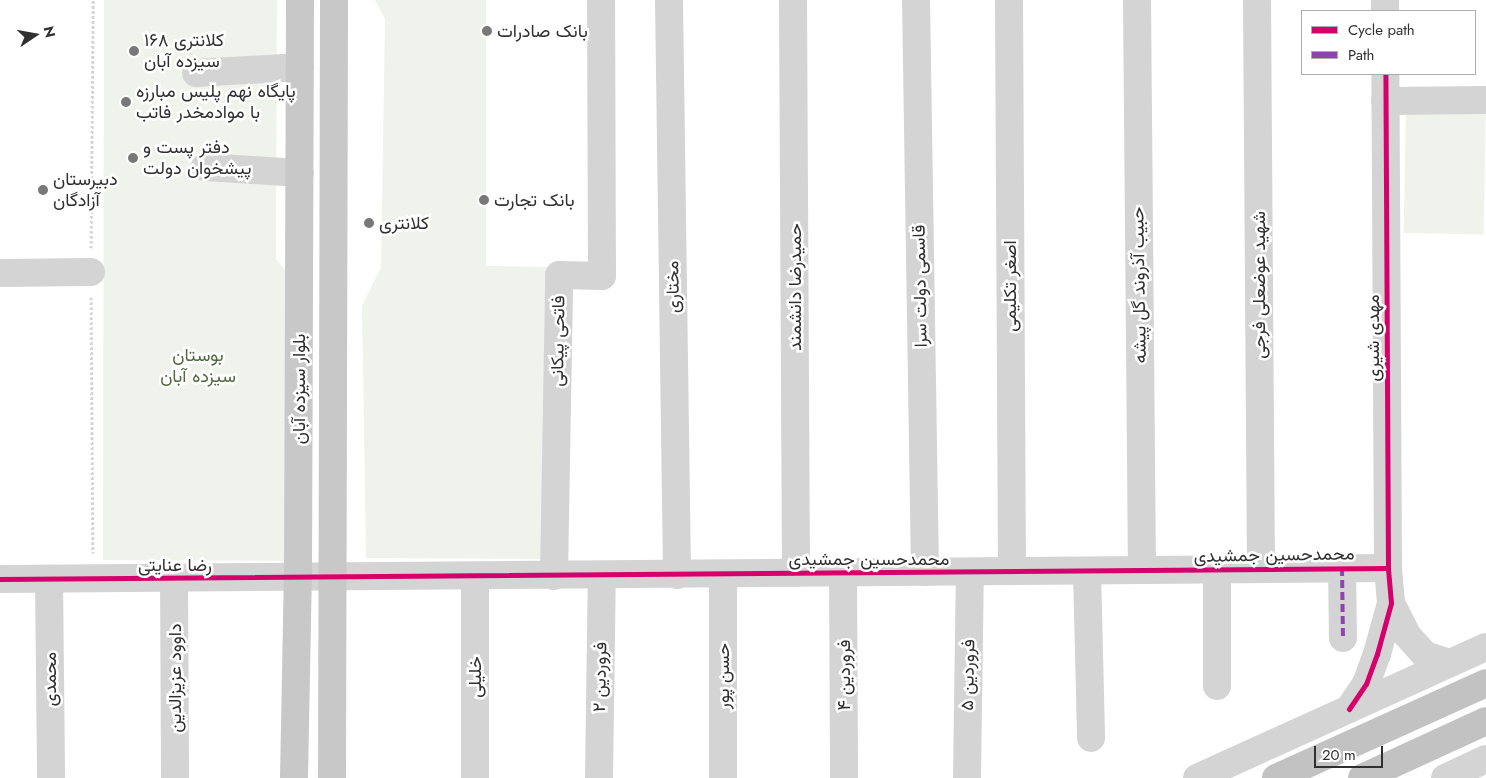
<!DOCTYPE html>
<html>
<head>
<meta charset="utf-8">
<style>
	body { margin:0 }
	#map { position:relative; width:1486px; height:778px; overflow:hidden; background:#fff; font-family:Jost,Vazirmatn,sans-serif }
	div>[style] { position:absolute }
	.green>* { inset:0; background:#f0f3ec; transform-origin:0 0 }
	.path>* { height:3px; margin-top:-1.5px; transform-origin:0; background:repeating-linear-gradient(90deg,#d4d4d4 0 2.5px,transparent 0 5px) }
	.minor>* { height:28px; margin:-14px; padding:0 14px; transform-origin:14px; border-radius:14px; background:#d4d4d4 }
	.major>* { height:28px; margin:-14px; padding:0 14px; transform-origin:14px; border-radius:14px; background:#c8c8c8 }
	.highway>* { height:28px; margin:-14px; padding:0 14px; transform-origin:14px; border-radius:14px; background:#c2c2c2 }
	.quiet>* { height:4px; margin-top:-2px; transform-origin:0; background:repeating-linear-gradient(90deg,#8e44ad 0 8px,transparent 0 12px) }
	.cycleway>* { height:5px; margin:-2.5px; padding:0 2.5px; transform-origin:2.5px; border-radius:2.5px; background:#d6006c }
	.dots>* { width:14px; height:14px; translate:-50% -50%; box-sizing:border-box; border:2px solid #fff; border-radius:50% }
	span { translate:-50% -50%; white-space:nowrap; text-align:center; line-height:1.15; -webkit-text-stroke:5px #fff; paint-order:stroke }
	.poi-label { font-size:18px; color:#303030 }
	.left { translate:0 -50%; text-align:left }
	.street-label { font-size:18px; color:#303030 }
	.park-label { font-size:18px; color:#536941 }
	.legend { position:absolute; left:1301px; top:10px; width:175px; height:65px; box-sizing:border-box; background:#fff; border:1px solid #acacac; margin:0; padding:6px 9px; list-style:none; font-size:15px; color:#303030 }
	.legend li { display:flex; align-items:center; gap:10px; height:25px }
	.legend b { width:25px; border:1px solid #acacac }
	.north { position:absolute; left:10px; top:10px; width:50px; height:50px; -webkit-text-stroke:4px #fff; paint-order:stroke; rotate:78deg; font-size:14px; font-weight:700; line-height:20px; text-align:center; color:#303030 }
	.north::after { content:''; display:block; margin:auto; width:18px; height:22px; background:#303030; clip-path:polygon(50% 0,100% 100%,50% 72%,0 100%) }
	.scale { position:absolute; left:1314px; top:746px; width:69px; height:22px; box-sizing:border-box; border:2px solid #303030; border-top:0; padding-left:6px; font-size:15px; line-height:18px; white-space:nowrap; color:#303030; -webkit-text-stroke:4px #fff; paint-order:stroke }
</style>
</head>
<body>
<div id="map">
	<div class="green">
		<i style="clip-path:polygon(104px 0,277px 0,276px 259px,294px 281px,290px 561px,103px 560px)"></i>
		<i style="clip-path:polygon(375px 0,486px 0,486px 266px,551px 267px,545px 559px,366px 558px,362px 306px,381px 267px,385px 19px)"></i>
		<i style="left:1406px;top:99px;width:80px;height:134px;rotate:1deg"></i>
	</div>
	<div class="path">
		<i style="left:91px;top:248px;width:248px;rotate:-89.5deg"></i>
		<i style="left:91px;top:297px;width:256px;rotate:89.6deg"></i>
	</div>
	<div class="minor">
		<i style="left:669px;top:0;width:575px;rotate:89.2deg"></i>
		<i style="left:793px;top:0;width:573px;rotate:89.7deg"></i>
		<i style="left:916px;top:0;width:572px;rotate:89.1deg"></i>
		<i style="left:1009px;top:0;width:571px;rotate:89.7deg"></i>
		<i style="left:1137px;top:0;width:570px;rotate:89.5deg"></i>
		<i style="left:1257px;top:0;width:569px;rotate:89.6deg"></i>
		<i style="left:1385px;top:0;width:11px;rotate:90deg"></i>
		<i style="left:196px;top:73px;width:104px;rotate:-3.3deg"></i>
		<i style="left:1385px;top:101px;width:101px;rotate:-0.6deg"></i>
		<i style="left:205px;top:167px;width:95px;rotate:3.6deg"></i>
		<i style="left:0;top:273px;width:91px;rotate:-0.6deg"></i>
		<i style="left:1342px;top:568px;width:70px;rotate:89.2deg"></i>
		<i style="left:1087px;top:571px;width:167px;rotate:88.6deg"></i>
		<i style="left:843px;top:573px;width:205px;rotate:89.7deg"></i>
		<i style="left:475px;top:576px;width:202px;rotate:90deg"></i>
		<i style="left:554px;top:576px;width:301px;rotate:-89deg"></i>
		<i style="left:559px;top:275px;width:43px;rotate:1.3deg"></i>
		<i style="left:602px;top:276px;width:276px;rotate:-90.2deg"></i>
		<i style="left:174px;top:578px;width:200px;rotate:89.7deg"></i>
		<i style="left:0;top:579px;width:1388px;rotate:-0.45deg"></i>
		<i style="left:49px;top:579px;width:199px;rotate:89.4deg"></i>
		<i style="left:1391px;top:603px;width:36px;rotate:63deg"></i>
		<i style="left:1407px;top:635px;width:27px;rotate:48deg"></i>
		<i style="left:1425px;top:655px;width:26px;rotate:18deg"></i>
		<i style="left:1217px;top:686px;width:116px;rotate:-90deg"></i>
		<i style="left:1349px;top:709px;width:30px;rotate:-56deg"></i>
		<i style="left:1366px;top:684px;width:32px;rotate:-70deg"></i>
		<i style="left:1377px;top:654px;width:53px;rotate:-74.6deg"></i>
		<i style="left:1391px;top:603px;width:35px;rotate:-95deg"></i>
		<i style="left:1388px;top:568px;width:494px;rotate:-90.3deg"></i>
		<i style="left:599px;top:778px;width:203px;rotate:-89.2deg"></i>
		<i style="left:723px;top:778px;width:204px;rotate:-90deg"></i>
		<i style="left:967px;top:778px;width:206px;rotate:-89.2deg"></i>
		<i style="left:1197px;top:778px;width:317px;rotate:-24.4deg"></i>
		<i style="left:1445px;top:778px;width:45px;rotate:-24.9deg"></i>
	</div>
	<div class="major">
		<i style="left:294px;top:778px;width:200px;rotate:-88.9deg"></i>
		<i style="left:298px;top:578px;width:578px;rotate:-89.8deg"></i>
		<i style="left:332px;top:778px;width:778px;rotate:-89.85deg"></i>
	</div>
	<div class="highway">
		<i style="left:1276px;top:778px;width:230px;rotate:-24.3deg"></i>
		<i style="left:1362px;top:778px;width:136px;rotate:-24.7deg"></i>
	</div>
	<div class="quiet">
		<i style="left:1342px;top:568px;width:70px;rotate:89.2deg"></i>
	</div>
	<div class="cycleway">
		<i style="left:0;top:579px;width:1388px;rotate:-0.45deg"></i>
		<i style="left:1349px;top:709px;width:30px;rotate:-56deg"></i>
		<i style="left:1366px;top:684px;width:32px;rotate:-70deg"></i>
		<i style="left:1377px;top:654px;width:53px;rotate:-74.6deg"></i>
		<i style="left:1391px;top:603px;width:35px;rotate:-95deg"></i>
		<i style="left:1388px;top:568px;width:494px;rotate:-90.3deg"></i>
	</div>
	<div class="dots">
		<i style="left:487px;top:31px;background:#787878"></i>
		<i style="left:134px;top:51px;background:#787878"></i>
		<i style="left:126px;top:102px;background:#787878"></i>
		<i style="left:133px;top:158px;background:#787878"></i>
		<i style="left:43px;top:190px;background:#787878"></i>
		<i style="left:484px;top:200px;background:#787878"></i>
		<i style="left:369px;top:223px;background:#787878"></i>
	</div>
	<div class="poi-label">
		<span class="left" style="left:497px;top:31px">بانک صادرات</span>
		<span class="left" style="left:144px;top:51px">کلانتری ۱۶۸<br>سیزده آبان</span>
		<span class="left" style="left:136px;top:102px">پایگاه نهم پلیس مبارزه<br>با موادمخدر فاتب</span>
		<span class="left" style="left:143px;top:158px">دفتر پست و<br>پیشخوان دولت</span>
		<span class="left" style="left:53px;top:190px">دبیرستان<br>آزادگان</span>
		<span class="left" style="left:494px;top:200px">بانک تجارت</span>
		<span class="left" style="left:379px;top:223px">کلانتری</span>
	</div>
	<div class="street-label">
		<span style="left:1139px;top:285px;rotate:-91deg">حبیب آذروند گل پیشه</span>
		<span style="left:1259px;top:285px;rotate:-90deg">شهید عوضعلی فرجی</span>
		<span style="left:920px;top:286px;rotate:-91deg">قاسمی دولت سرا</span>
		<span style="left:1010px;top:286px;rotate:-90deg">اصغر تکلیمی</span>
		<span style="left:673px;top:287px;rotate:-91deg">مختاری</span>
		<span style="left:795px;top:287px;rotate:-90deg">حمیدرضا دانشمند</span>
		<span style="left:1373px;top:338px;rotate:-90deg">مهدی شیری</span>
		<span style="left:558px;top:341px;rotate:-89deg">فاتحی پیکانی</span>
		<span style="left:299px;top:389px;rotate:-90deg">بلوار سیزده آبان</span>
		<span style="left:1274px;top:555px;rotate:-1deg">محمدحسین جمشیدی</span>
		<span style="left:869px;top:559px">محمدحسین جمشیدی</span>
		<span style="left:175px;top:565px">رضا عنایتی</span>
		<span style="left:844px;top:675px;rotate:-90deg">فروردین ۴</span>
		<span style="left:968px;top:675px;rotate:-89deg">فروردین ۵</span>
		<span style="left:723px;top:676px;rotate:-90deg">حسن پور</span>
		<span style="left:475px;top:677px;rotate:-90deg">خلیلی</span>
		<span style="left:600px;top:677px;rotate:-89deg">فروردین ۲</span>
		<span style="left:175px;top:678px;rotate:-90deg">داوود عزیزالدین</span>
		<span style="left:50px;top:679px;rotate:-90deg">محمدی</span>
	</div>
	<div class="park-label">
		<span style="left:198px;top:366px">بوستان<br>سیزده آبان</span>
	</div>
	<ul class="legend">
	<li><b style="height:6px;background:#d6006c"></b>Cycle path</li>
	<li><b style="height:6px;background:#8e44ad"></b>Path</li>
	</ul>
	<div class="north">N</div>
	<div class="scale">20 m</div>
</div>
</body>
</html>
